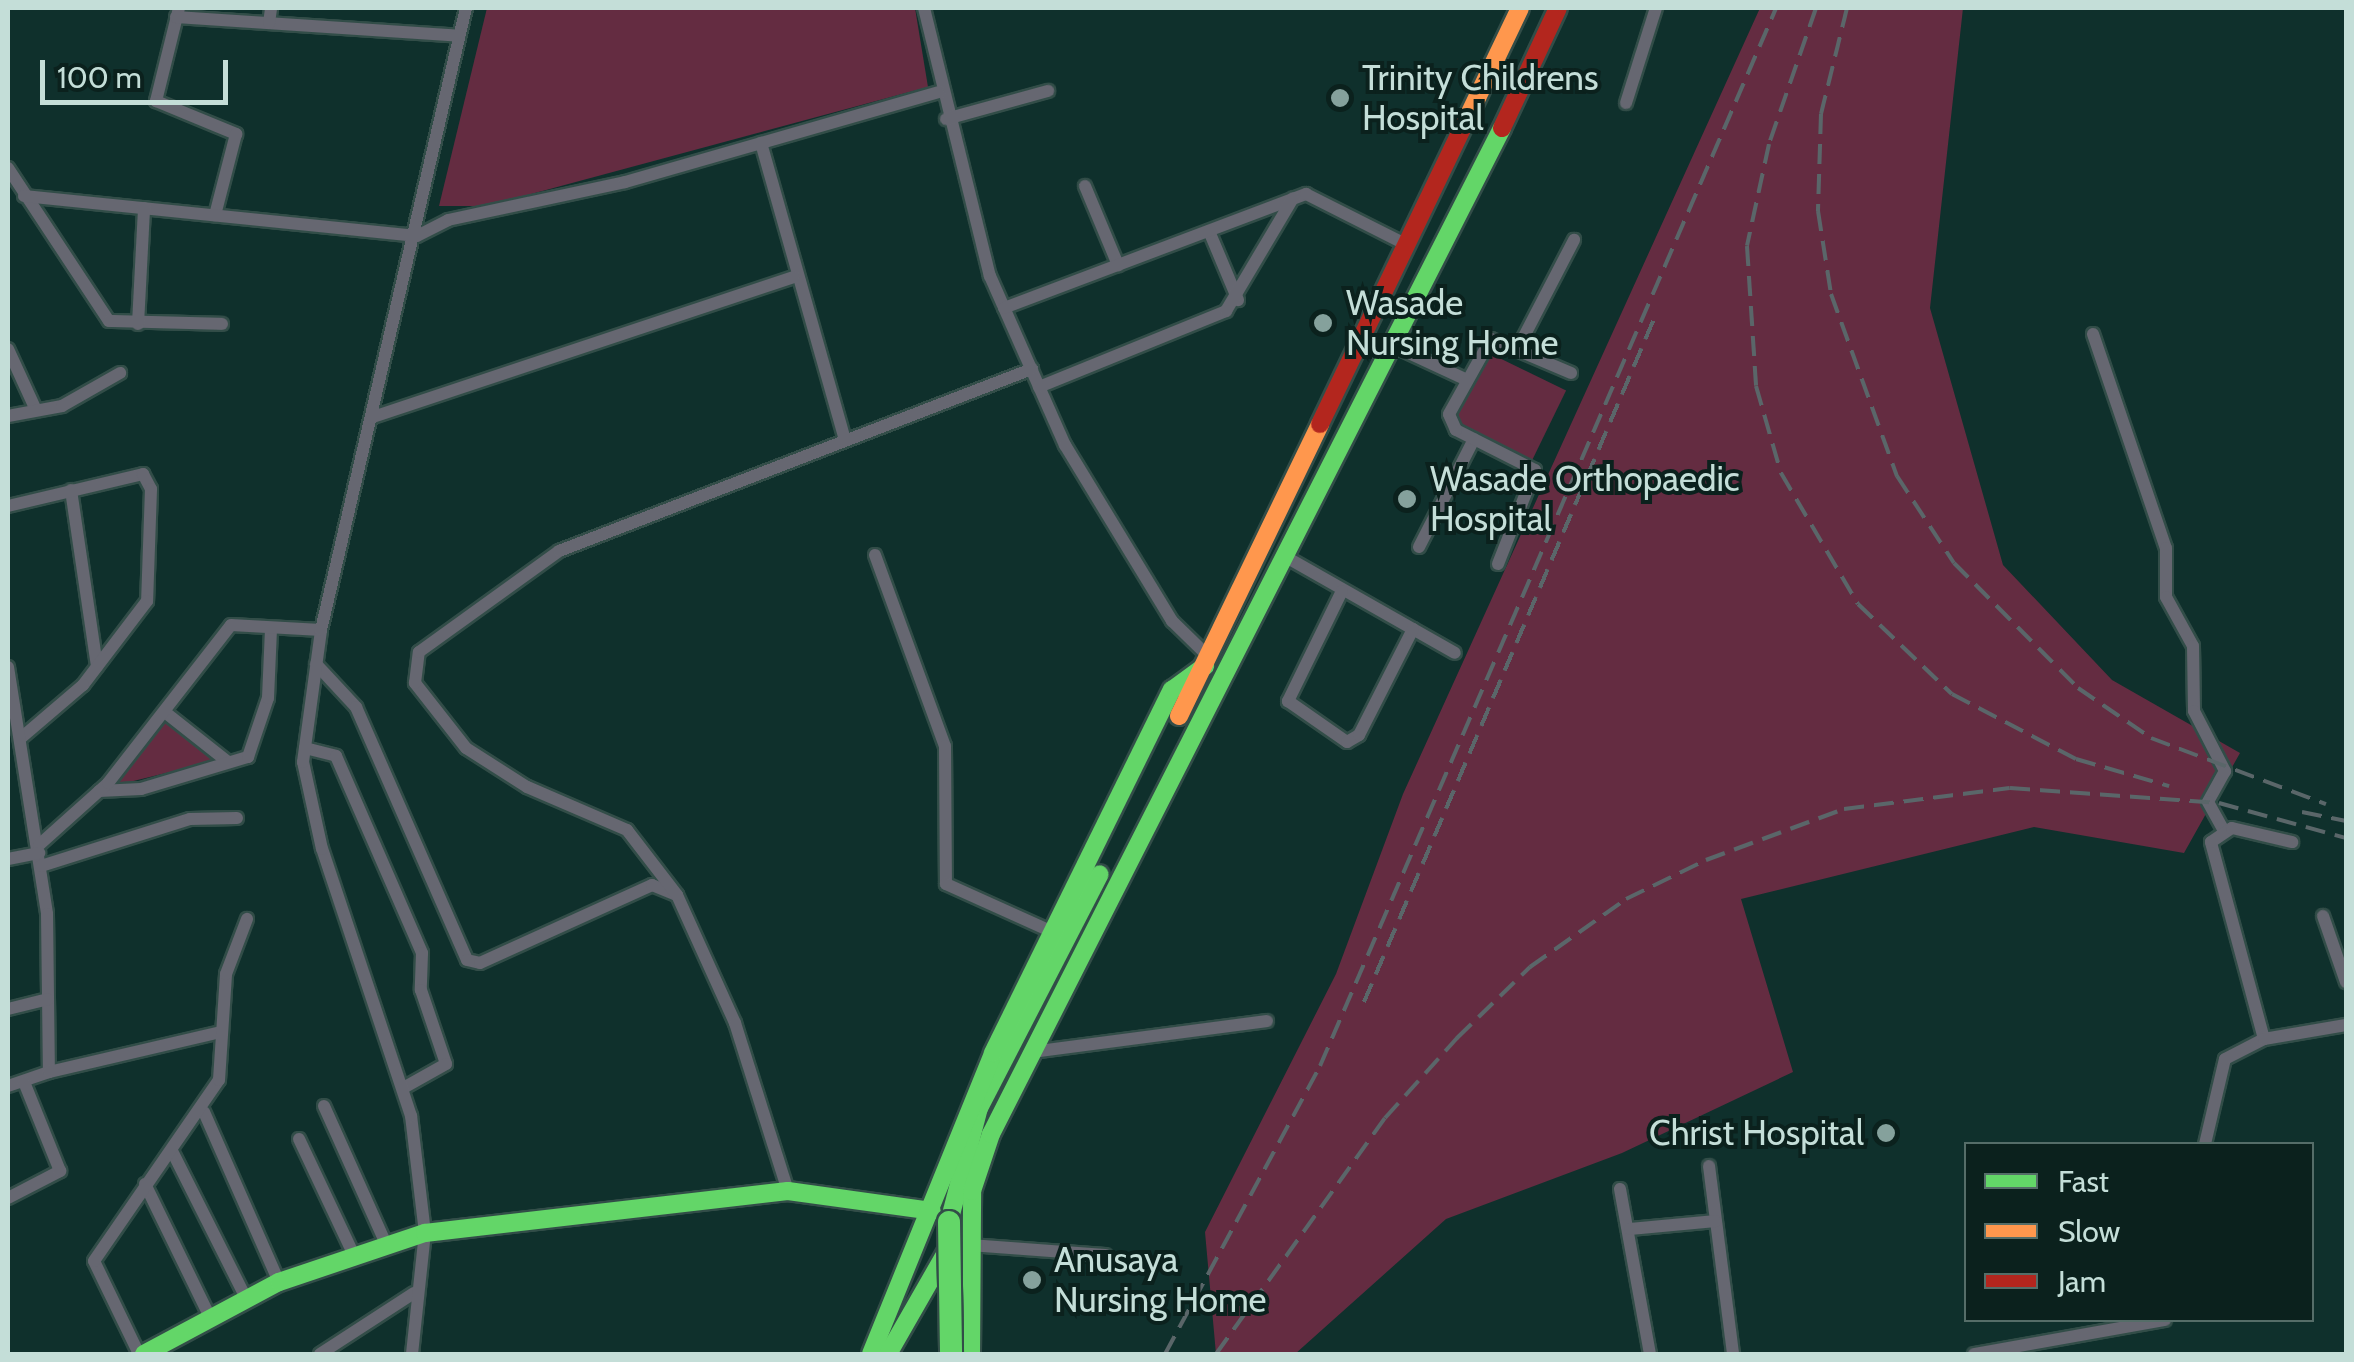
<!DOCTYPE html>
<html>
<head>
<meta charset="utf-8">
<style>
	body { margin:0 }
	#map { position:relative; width:2354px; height:1362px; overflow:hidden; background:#0f302c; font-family:Cabin,sans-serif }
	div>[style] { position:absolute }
	.green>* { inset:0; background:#642c41; transform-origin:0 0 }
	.stream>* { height:4px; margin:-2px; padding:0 2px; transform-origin:2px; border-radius:2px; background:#022031 }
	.roads { filter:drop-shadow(2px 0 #324d48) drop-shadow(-2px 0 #324d48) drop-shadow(0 2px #324d48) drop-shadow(0 -2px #324d48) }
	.street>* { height:12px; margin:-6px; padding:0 6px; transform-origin:6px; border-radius:6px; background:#666771 }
	.fast>* { height:18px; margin:-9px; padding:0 9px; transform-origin:9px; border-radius:9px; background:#63d668 }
	.slow>* { height:18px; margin:-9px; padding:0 9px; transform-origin:9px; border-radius:9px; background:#ff974d }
	.jam>* { height:18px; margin:-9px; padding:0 9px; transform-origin:9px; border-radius:9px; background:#b3261e }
	.rail>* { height:4px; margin-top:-2px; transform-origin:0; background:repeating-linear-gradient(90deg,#5a6669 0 20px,transparent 0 30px) }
	.bridges { filter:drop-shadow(2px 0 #324d48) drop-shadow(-2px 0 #324d48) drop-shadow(0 2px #324d48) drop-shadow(0 -2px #324d48) }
	.fast-bridge>* { height:22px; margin:-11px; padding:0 11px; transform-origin:11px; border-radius:11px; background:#63d668 }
	.dots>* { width:28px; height:28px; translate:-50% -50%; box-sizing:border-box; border:5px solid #0b211d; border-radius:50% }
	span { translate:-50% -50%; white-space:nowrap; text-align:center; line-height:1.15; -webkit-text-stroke:8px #0b211d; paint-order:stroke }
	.poi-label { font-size:35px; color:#c4ded8 }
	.left { translate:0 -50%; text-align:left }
	.right { translate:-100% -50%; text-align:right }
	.frame { position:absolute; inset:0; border:10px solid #c4ded8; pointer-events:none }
	.legend { position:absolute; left:1964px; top:1142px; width:350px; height:180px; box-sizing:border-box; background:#0b211d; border:2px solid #556d68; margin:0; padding:12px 18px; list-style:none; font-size:30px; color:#c4ded8 }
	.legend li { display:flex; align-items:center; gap:20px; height:50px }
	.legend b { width:50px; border:2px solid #556d68 }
	.scale { position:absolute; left:40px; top:60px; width:188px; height:45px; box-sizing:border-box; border:5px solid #c4ded8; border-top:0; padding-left:12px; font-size:30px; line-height:35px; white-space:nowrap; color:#c4ded8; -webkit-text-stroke:8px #0b211d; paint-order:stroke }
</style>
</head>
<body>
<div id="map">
	<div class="green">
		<i style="clip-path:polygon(487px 8px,915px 8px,928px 87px,487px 206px,439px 206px)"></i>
		<i style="clip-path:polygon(1760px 8px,1963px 8px,1930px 308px,2003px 565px,2112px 680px,2240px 753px,2184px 853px,2034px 827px,1741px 899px,1793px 1072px,1622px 1153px,1446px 1219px,1295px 1354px,1216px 1354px,1205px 1232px,1336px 974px,1403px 794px)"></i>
		<i style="left:1487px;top:352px;width:88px;height:80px;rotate:26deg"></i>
		<i style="clip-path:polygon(166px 718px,219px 760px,109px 787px)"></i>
	</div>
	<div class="stream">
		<i style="left:8px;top:26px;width:18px;rotate:-90deg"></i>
	</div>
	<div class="roads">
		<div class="street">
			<i style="left:179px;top:8px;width:96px;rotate:103.9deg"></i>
			<i style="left:156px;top:101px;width:87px;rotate:22.4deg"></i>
			<i style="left:236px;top:134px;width:84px;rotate:104.5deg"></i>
			<i style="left:924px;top:8px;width:276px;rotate:76.2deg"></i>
			<i style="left:990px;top:276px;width:185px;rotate:66.1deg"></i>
			<i style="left:1065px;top:445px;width:206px;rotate:58.7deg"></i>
			<i style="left:1172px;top:621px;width:52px;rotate:44.2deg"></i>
			<i style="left:176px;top:17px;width:284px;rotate:3.8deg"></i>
			<i style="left:269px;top:23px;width:15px;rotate:-82deg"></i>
			<i style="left:1626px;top:103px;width:100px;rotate:-72.5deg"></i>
			<i style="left:946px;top:119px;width:106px;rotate:-15.4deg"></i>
			<i style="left:761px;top:143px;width:309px;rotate:74.2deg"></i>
			<i style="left:8px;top:168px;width:183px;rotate:56.6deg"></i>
			<i style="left:109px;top:321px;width:113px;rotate:1.5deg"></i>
			<i style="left:1085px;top:186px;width:86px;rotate:67.3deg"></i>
			<i style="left:24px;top:196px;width:395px;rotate:5.8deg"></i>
			<i style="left:417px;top:236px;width:35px;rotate:-27deg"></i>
			<i style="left:448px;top:220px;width:181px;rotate:-12.1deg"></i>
			<i style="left:625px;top:182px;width:326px;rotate:-16deg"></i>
			<i style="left:1209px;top:231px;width:75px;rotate:67.2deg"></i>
			<i style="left:1004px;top:308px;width:323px;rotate:-20.7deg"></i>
			<i style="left:1306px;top:194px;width:113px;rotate:26.8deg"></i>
			<i style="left:138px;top:324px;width:116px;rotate:-87deg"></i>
			<i style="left:2093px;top:334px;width:226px;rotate:71.2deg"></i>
			<i style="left:2166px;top:548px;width:49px;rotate:90deg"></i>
			<i style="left:2166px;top:597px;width:56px;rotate:61.1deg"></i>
			<i style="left:2193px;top:646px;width:65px;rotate:89.1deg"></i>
			<i style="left:2194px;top:711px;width:68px;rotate:62.7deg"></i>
			<i style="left:2225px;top:771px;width:35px;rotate:119deg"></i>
			<i style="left:2208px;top:802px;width:31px;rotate:61deg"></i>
			<i style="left:1396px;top:347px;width:76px;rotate:24.9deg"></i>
			<i style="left:1518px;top:348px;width:122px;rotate:-62.6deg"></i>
			<i style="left:8px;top:349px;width:65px;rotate:65.4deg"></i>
			<i style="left:1039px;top:387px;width:202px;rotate:-22.1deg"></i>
			<i style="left:1226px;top:311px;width:131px;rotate:-59.3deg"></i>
			<i style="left:8px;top:416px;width:55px;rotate:-10.5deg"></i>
			<i style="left:62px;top:406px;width:67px;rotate:-29.6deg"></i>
			<i style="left:373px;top:417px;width:443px;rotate:-18.4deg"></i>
			<i style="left:71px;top:490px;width:178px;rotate:81.6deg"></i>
			<i style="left:8px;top:506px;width:139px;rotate:-13.3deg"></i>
			<i style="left:143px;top:474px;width:17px;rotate:62deg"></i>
			<i style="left:151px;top:489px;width:112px;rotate:92deg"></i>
			<i style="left:147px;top:601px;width:106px;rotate:127.3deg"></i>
			<i style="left:83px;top:685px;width:82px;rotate:139.5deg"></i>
			<i style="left:1419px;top:547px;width:121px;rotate:-63deg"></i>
			<i style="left:875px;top:555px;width:203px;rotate:69.9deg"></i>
			<i style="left:945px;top:746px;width:138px;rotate:89.6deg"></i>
			<i style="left:946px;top:884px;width:117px;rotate:24.2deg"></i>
			<i style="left:1286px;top:557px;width:194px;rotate:29.6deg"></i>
			<i style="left:1498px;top:564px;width:101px;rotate:-68.5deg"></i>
			<i style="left:1535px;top:470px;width:89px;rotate:-153.1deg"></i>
			<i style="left:1456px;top:430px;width:17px;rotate:-114deg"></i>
			<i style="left:1449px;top:414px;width:86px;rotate:-60.8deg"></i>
			<i style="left:1491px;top:339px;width:87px;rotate:23deg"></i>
			<i style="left:1342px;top:591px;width:123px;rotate:116.1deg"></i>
			<i style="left:1288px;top:701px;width:72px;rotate:34.8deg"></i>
			<i style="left:1347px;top:742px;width:14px;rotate:-30deg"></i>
			<i style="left:1359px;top:735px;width:119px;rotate:-63deg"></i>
			<i style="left:316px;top:664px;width:59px;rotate:47.1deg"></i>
			<i style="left:356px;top:707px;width:276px;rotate:66.3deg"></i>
			<i style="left:467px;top:960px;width:13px;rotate:13deg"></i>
			<i style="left:480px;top:963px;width:189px;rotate:-24.4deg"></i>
			<i style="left:652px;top:885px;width:27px;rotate:22deg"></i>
			<i style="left:677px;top:895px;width:141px;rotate:65.6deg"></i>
			<i style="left:735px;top:1023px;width:176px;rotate:72.5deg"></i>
			<i style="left:8px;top:667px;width:250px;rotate:81deg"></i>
			<i style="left:47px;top:914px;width:158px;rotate:89.3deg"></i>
			<i style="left:49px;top:1072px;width:43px;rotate:161.1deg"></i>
			<i style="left:166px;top:713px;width:79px;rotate:38.3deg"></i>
			<i style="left:305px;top:748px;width:32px;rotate:14deg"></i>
			<i style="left:336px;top:756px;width:215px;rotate:66.4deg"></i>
			<i style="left:422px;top:953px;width:37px;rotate:92deg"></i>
			<i style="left:421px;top:990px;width:78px;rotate:71.3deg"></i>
			<i style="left:446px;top:1064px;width:49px;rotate:150.8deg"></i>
			<i style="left:99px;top:791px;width:42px;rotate:-2.7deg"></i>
			<i style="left:141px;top:789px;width:112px;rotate:-16.7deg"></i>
			<i style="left:248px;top:757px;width:62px;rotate:-71.3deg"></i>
			<i style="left:268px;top:698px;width:70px;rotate:-87.5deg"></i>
			<i style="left:39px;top:845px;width:93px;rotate:-41.9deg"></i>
			<i style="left:108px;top:783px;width:200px;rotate:-52.1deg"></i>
			<i style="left:231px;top:625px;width:90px;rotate:3.2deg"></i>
			<i style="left:8px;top:859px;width:32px;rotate:-11deg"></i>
			<i style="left:41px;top:866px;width:156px;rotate:-17.5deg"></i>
			<i style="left:190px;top:819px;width:47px;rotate:-1.2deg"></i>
			<i style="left:677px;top:895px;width:82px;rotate:-127.6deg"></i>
			<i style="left:627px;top:830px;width:109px;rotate:-156.7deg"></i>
			<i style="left:527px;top:787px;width:72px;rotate:-147.4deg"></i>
			<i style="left:466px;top:748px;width:83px;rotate:-128.1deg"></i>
			<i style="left:415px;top:683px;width:31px;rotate:-83deg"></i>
			<i style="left:419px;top:652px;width:173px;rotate:-35.8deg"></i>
			<i style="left:559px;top:551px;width:507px;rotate:-21.05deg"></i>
			<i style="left:2323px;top:916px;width:70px;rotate:70.8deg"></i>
			<i style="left:8px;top:1009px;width:41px;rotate:-14deg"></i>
			<i style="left:2264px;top:1039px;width:204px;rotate:-105.1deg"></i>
			<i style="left:2211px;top:842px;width:25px;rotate:-34deg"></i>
			<i style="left:2232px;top:828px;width:62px;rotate:13.1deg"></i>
			<i style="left:1032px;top:1052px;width:237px;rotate:-7.5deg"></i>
			<i style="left:49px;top:1072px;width:177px;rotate:-13.1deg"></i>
			<i style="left:324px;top:1106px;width:149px;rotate:65.8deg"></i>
			<i style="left:204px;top:1112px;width:186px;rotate:66.2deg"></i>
			<i style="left:299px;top:1139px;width:126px;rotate:64.7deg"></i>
			<i style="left:2205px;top:1144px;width:87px;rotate:-76.8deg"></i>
			<i style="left:2225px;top:1059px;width:44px;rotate:-27.1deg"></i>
			<i style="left:2264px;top:1039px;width:83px;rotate:-9.7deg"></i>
			<i style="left:172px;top:1151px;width:165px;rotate:63.3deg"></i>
			<i style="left:1709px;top:1166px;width:190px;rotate:82.7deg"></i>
			<i style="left:145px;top:1184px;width:144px;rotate:64deg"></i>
			<i style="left:1620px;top:1189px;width:168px;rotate:79.7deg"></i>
			<i style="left:8px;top:1198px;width:59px;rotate:-27.4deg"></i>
			<i style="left:60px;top:1171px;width:96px;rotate:-112deg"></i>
			<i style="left:1630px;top:1229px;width:86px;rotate:-5.3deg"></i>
			<i style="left:969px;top:1245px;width:137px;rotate:4.2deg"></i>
			<i style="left:139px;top:1354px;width:103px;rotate:-115.8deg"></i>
			<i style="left:94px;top:1261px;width:220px;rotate:-55.4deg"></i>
			<i style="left:219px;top:1080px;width:106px;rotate:-86.2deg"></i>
			<i style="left:226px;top:974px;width:59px;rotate:-69.1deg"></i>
			<i style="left:320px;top:1354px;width:112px;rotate:-33deg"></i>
			<i style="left:412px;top:1354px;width:122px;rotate:-83.9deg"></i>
			<i style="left:425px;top:1233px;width:118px;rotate:-96.8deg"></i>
			<i style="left:411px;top:1116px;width:281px;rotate:-108.4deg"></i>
			<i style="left:322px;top:849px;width:89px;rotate:-102.3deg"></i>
			<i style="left:303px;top:762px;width:133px;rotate:-82.2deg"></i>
			<i style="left:321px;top:630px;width:639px;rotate:-76.88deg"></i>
			<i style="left:1974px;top:1354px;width:194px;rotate:-10.1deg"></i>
		</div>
		<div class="fast">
			<i style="left:949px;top:1222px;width:118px;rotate:-75.3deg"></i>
			<i style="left:979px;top:1108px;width:263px;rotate:-62.7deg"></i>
			<i style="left:144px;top:1354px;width:153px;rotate:-28.1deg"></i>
			<i style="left:279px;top:1282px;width:154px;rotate:-18.6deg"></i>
			<i style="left:425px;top:1233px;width:365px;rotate:-6.6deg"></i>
			<i style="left:788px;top:1191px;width:145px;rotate:7.9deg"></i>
			<i style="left:871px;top:1354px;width:325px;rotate:-67.9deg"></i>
			<i style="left:993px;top:1053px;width:405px;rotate:-63.8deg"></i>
			<i style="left:1172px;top:690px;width:41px;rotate:-36deg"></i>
			<i style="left:888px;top:1354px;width:127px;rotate:-60.2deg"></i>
			<i style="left:971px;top:1354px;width:163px;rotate:-89.6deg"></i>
			<i style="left:972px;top:1191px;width:60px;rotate:-71.6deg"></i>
			<i style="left:991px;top:1134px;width:1128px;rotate:-63.07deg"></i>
		</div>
		<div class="slow">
			<i style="left:1465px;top:123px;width:127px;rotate:-64.4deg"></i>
			<i style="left:1179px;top:716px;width:324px;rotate:-64.2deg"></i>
		</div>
		<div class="jam">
			<i style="left:1502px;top:128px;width:132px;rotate:-65deg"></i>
			<i style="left:1320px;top:424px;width:334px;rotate:-64.3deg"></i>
		</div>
	</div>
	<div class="rail">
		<i style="left:1816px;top:8px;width:144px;rotate:109.1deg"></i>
		<i style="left:1769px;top:144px;width:104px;rotate:102.2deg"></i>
		<i style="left:1747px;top:246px;width:140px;rotate:86.3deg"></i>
		<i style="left:1756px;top:386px;width:91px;rotate:74deg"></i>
		<i style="left:1781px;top:473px;width:152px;rotate:59.6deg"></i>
		<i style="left:1858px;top:604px;width:130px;rotate:43.8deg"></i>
		<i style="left:1952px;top:694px;width:140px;rotate:27.7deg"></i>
		<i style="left:2076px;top:759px;width:97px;rotate:16.2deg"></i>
		<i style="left:1847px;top:8px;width:109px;rotate:103.8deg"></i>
		<i style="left:1821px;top:114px;width:97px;rotate:91.8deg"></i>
		<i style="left:1818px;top:211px;width:84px;rotate:81.1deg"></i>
		<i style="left:1831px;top:294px;width:194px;rotate:70.1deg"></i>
		<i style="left:1897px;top:476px;width:104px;rotate:56.8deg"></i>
		<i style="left:1954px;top:563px;width:176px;rotate:45.2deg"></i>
		<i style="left:2078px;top:688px;width:88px;rotate:34.4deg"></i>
		<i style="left:2151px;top:738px;width:187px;rotate:20.7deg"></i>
		<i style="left:2302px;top:812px;width:45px;rotate:11.6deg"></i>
		<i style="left:1364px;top:1002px;width:740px;rotate:-67deg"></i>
		<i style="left:1165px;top:1354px;width:327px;rotate:-61.7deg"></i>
		<i style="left:1320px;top:1066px;width:1152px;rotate:-66.68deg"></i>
		<i style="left:1216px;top:1354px;width:290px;rotate:-54.4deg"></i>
		<i style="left:1385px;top:1118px;width:108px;rotate:-48deg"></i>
		<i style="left:1457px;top:1038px;width:102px;rotate:-44.2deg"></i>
		<i style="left:1530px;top:967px;width:118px;rotate:-35.3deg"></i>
		<i style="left:1626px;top:899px;width:89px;rotate:-26deg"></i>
		<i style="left:1706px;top:860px;width:147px;rotate:-20.3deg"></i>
		<i style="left:1844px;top:809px;width:167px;rotate:-7.2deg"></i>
		<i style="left:2010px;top:788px;width:210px;rotate:4.1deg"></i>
		<i style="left:2219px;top:803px;width:132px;rotate:15.4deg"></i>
	</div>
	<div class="bridges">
		<div class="fast-bridge">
			<i style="left:949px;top:1222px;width:132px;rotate:89.1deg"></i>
		</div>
	</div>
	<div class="dots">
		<i style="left:1340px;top:98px;background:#85a19c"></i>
		<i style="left:1323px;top:323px;background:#85a19c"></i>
		<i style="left:1407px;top:499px;background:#85a19c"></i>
		<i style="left:1886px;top:1133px;background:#85a19c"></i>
		<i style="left:1032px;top:1280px;background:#85a19c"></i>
	</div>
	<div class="poi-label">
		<span class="left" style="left:1362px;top:98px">Trinity Childrens<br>Hospital</span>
		<span class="left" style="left:1346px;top:323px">Wasade<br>Nursing Home</span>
		<span class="left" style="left:1430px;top:499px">Wasade Orthopaedic<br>Hospital</span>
		<span class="right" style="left:1864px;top:1133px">Christ Hospital</span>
		<span class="left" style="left:1054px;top:1280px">Anusaya<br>Nursing Home</span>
	</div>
	<div class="frame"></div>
	<ul class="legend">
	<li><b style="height:12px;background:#63d668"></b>Fast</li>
	<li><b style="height:12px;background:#ff974d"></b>Slow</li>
	<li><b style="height:12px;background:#b3261e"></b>Jam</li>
	</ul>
	<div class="scale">100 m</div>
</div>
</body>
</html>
